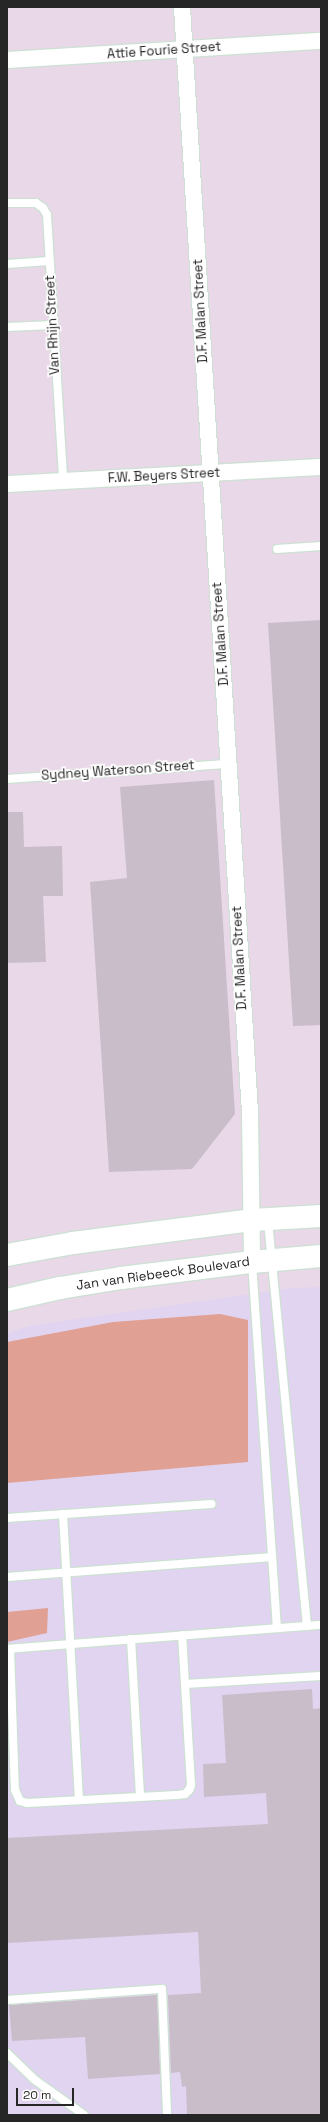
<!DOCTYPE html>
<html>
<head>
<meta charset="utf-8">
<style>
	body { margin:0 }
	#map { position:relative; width:328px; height:2122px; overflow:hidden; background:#e9d8e8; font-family:"Space Grotesk",sans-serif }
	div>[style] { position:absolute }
	.medical>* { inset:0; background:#e1d4f1 }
	.green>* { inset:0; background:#e0a094 }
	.building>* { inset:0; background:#cabdca }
	.roads { filter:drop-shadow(1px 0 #cde0d3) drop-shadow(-1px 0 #cde0d3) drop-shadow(0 1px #cde0d3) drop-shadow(0 -1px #cde0d3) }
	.lane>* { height:8px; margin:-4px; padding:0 4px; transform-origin:4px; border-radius:4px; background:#fff }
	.street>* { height:16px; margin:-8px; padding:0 8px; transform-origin:8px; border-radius:8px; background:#fff }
	.secondary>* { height:22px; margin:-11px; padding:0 11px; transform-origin:11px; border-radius:11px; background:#fff }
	span { translate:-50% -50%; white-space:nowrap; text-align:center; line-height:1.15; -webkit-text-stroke:3.5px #fff; paint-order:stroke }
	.street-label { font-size:13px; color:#262626 }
	.frame { position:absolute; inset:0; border:8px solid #262626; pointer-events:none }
	.scale { position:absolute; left:16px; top:2088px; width:58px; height:18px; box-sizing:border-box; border:2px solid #262626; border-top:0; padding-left:5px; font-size:12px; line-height:14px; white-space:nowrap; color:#262626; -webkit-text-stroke:3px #fff; paint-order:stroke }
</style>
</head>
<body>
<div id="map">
	<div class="medical">
		<i style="clip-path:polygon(321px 1287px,321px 2115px,7px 2115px,7px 1333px,29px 1326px,293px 1288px)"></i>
	</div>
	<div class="green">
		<i style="clip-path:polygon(220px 1314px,248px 1320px,248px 1462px,7px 1483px,7px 1342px,113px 1322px)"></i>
		<i style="clip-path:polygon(48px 1608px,47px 1633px,7px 1642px,7px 1612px)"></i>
	</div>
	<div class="building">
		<i style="clip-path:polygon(321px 620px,321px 1025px,293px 1026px,268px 623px)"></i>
		<i style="clip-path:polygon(214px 780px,235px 1114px,192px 1169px,109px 1172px,90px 882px,127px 878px,120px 787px)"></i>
		<i style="clip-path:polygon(7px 812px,23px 812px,24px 847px,62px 846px,63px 896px,43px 896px,46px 962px,7px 963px)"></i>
		<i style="clip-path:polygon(312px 1689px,313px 1709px,321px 1708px,321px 2115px,187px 2115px,186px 2086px,182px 2087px,180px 2072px,171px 2073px,168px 1995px,201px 1993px,198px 1932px,8px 1943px,7px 1838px,268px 1824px,266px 1793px,204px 1797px,203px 1764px,226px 1763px,222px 1695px)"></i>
		<i style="clip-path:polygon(157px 1995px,160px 2074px,88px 2079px,85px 2037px,12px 2041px,9px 2005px)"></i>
	</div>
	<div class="roads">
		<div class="lane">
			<i style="left:7px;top:203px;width:29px"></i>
			<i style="left:36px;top:203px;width:9px;rotate:36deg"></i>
			<i style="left:43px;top:208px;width:8px;rotate:60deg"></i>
			<i style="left:47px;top:215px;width:265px;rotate:86.5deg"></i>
			<i style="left:7px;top:264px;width:42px;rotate:-4.1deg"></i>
			<i style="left:7px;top:327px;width:46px;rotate:-2.5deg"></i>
			<i style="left:277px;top:549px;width:44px;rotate:-3.9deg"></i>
			<i style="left:7px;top:779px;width:223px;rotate:-3.9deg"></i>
			<i style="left:268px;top:1221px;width:407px;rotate:84.5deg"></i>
			<i style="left:252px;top:1262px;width:367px;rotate:86.1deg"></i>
			<i style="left:63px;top:1514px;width:286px;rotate:86.8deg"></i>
			<i style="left:7px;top:1518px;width:205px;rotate:-3.9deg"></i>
			<i style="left:7px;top:1577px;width:266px;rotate:-4.3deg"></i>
			<i style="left:131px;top:1639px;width:158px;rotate:86.7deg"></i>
			<i style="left:7px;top:1649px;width:315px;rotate:-4.4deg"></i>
			<i style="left:10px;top:1649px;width:141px;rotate:88deg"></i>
			<i style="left:15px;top:1790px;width:12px;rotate:66deg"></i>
			<i style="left:20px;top:1801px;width:7px;rotate:16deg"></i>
			<i style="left:27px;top:1803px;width:150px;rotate:-3.1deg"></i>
			<i style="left:177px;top:1795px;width:8px;rotate:-7deg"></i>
			<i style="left:185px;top:1794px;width:6px;rotate:-45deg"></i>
			<i style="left:189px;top:1790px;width:5px;rotate:-68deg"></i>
			<i style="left:191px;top:1785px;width:150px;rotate:-93.4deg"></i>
			<i style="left:185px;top:1684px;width:136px;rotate:-3.4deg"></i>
			<i style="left:7px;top:2000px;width:155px;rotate:-4.1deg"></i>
			<i style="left:162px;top:1989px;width:126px;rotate:87.7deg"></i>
			<i style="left:7px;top:2053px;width:39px;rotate:44deg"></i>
			<i style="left:35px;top:2080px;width:60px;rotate:35.5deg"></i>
		</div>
		<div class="street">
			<i style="left:182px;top:7px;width:1109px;rotate:86.48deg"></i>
			<i style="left:250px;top:1114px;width:148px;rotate:89.2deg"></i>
			<i style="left:7px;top:60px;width:315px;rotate:-3.5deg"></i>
			<i style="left:7px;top:484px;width:314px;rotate:-3.1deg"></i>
		</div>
		<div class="secondary">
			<i style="left:7px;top:1255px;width:67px;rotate:-10.3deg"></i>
			<i style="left:73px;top:1243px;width:180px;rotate:-7.3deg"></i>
			<i style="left:252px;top:1220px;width:69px;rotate:-3.3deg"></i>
			<i style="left:7px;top:1300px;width:54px;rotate:-12.8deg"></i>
			<i style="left:60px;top:1288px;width:62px;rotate:-9.3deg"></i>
			<i style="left:121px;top:1278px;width:132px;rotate:-7deg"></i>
			<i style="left:252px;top:1262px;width:69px;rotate:-5deg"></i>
		</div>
	</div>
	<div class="street-label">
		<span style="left:164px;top:51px;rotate:-4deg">Attie Fourie Street</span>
		<span style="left:201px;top:311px;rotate:-93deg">D.F. Malan Street</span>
		<span style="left:53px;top:325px;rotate:-93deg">Van Rhijn Street</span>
		<span style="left:164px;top:476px;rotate:-3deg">F.W. Beyers Street</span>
		<span style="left:221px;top:634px;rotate:-94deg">D.F. Malan Street</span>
		<span style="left:118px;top:771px;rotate:-4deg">Sydney Waterson Street</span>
		<span style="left:240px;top:958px;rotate:-93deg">D.F. Malan Street</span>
		<span style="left:163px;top:1274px;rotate:-8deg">Jan van Riebeeck Boulevard</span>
	</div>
	<div class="frame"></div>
	<div class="scale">20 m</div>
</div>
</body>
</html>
